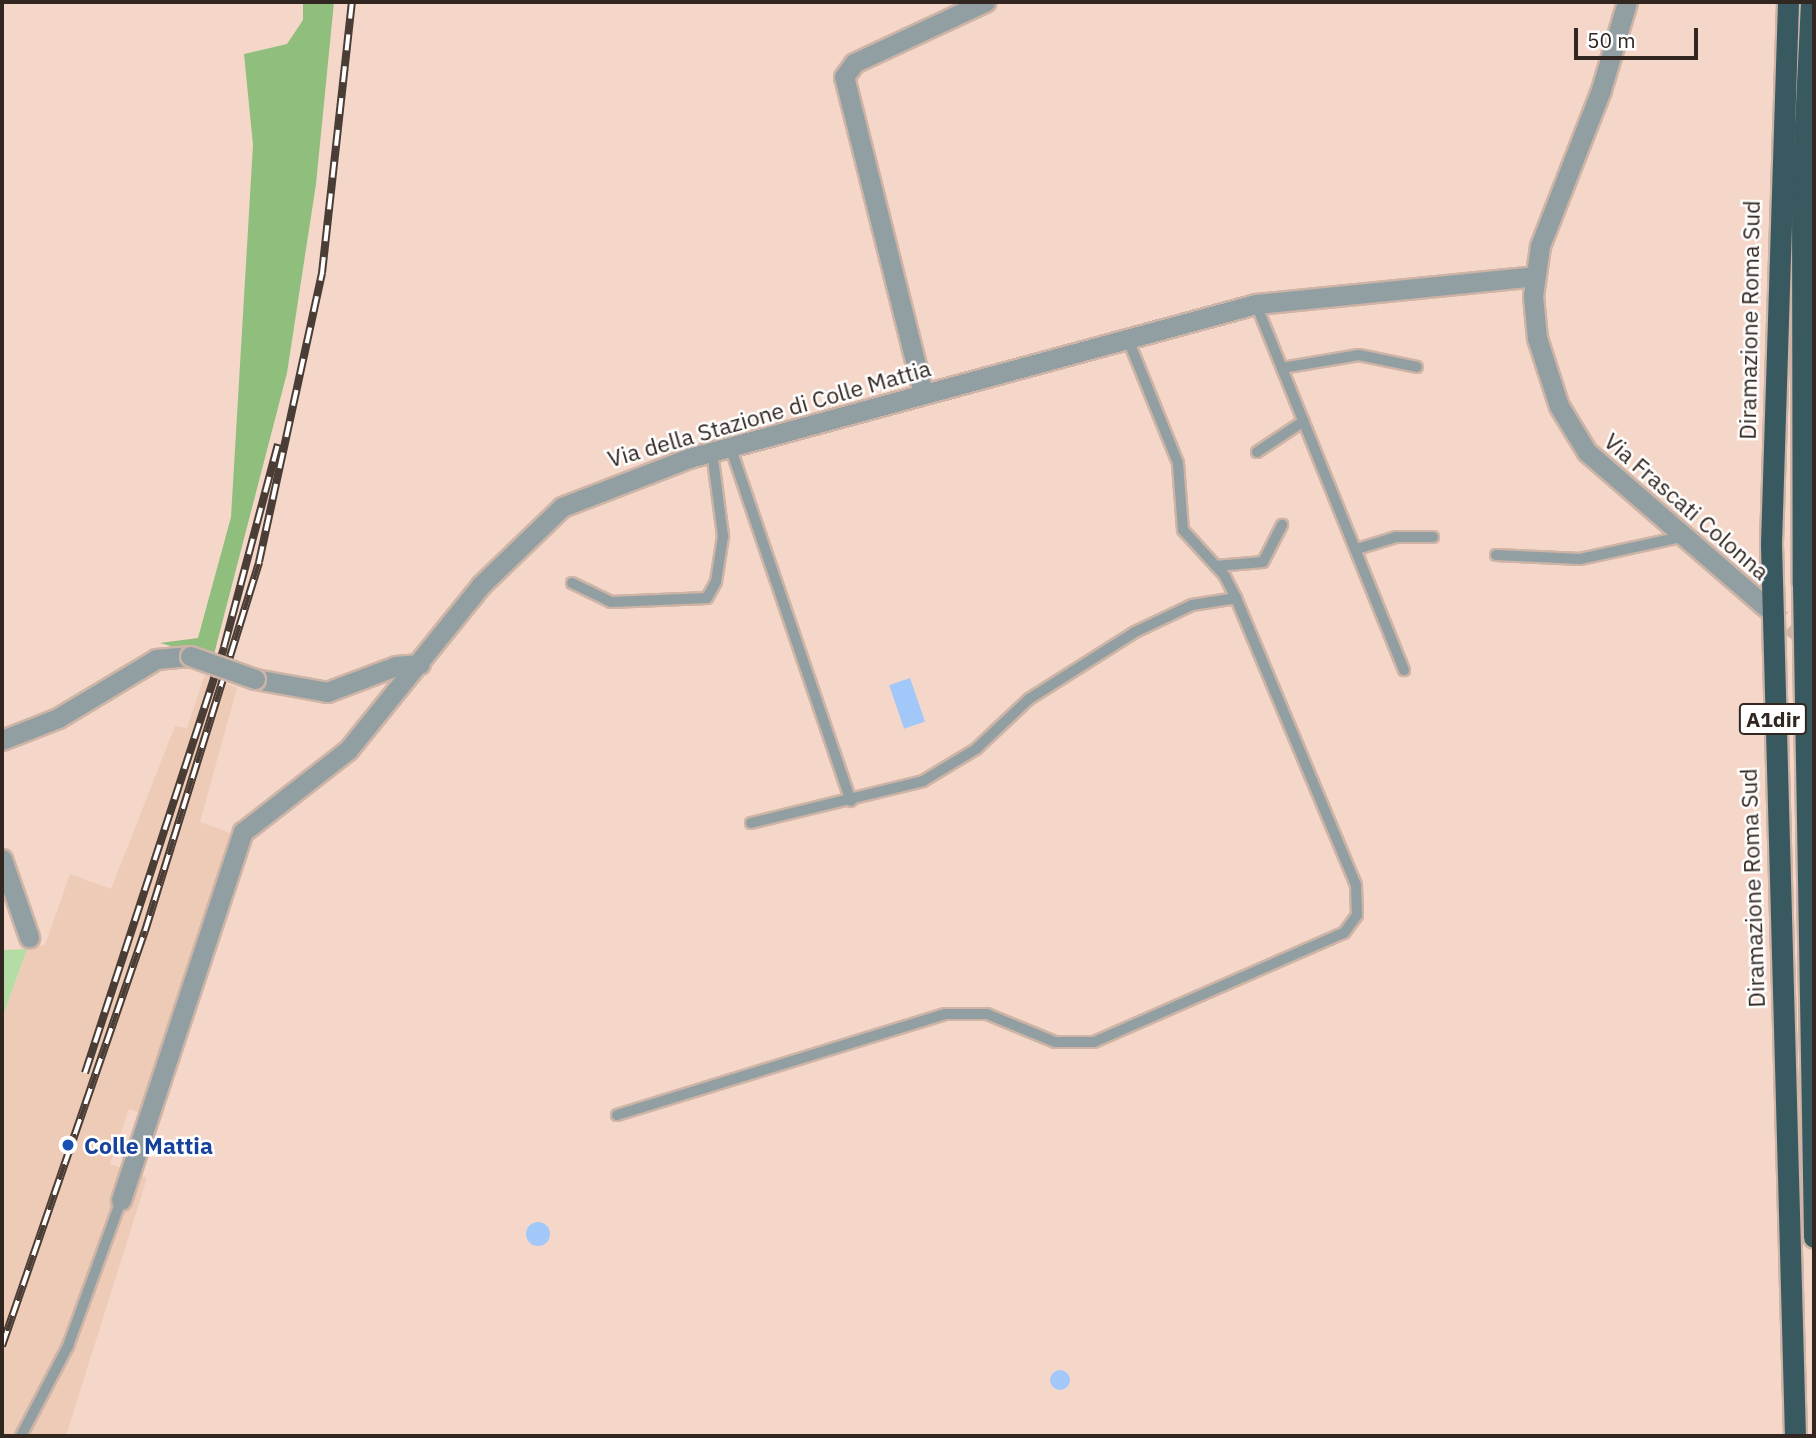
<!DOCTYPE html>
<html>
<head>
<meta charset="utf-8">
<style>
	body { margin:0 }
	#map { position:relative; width:1816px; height:1438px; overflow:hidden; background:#f4d7c8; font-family:"IBM Plex Sans",sans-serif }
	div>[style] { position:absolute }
	.built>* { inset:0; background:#eecbb7 }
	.green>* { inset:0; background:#b4dca5 }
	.forest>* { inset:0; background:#8fbe7d }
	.water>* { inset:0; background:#a2c7f9; transform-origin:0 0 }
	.round { border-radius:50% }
	.tertiary-tunnel>* { height:19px; margin-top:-9.5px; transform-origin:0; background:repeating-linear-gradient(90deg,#cdb4a6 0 19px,transparent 0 29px) }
	.roads { filter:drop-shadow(2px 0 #cdb4a6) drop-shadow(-2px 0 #cdb4a6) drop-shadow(0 2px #cdb4a6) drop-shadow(0 -2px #cdb4a6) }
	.service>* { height:10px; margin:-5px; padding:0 5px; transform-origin:5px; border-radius:5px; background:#919fa3 }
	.minor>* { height:19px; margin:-9.5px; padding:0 9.5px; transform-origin:9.5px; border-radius:9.5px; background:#919fa3 }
	.tertiary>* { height:19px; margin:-9.5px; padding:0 9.5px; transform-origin:9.5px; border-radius:9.5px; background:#919fa3 }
	.motorway>* { height:21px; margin:-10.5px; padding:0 10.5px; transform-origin:10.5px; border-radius:10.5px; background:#395960 }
	.rail>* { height:8px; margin-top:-4px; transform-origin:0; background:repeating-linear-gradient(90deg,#fff 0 16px,#4a3d36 0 32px); box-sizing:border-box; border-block:2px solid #4a3d36 }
	.bridges { filter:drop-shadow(2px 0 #cdb4a6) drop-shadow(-2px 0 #cdb4a6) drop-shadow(0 2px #cdb4a6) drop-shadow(0 -2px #cdb4a6) }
	.tertiary-bridge>* { height:19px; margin:-9.5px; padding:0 9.5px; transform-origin:9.5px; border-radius:9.5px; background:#919fa3 }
	.dots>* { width:19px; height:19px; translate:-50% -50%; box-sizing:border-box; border:4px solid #fff; border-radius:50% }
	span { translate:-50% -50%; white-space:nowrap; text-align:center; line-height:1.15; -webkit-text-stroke:5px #fff; paint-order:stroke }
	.shield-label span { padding:2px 5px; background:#fff; border:2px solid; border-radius:5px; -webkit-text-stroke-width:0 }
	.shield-label { font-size:21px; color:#312620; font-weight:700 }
	.street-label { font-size:23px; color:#312620 }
	.transit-label { font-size:23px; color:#164399; font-weight:700 }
	.left { translate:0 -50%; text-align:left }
	.frame { position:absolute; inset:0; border:4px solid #312620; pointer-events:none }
	.scale { position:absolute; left:1574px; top:28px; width:124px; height:32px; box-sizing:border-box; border:4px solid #312620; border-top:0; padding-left:9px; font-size:21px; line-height:24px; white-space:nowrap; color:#312620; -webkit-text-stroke:5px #fff; paint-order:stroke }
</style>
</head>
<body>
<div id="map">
	<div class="built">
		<i style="clip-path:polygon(205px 674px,237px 688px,200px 822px,230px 833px,141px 1113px,129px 1109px,110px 1164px,147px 1178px,66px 1436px,2px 1436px,2px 1020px,27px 949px,45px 945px,70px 874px,111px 889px,175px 726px,187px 728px)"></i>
	</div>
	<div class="green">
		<i style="clip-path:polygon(27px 949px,2px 1019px,2px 950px)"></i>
	</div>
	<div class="forest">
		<i style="clip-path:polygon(303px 2px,334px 2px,316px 184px,287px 373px,213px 658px,160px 643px,198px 638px,231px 517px,253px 145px,244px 54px,287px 44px,303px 20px)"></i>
	</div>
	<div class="water">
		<i style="left:910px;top:678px;width:46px;height:22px;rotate:71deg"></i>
		<i class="round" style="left:526px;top:1222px;width:24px;height:24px"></i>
		<i class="round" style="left:1050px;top:1370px;width:20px;height:20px"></i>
	</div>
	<div class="tertiary-tunnel">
		<i style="left:1767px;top:608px;width:58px;rotate:37.3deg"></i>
	</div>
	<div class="roads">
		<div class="service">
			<i style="left:1256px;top:304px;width:395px;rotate:68deg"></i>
			<i style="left:1282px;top:368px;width:78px;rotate:-9.6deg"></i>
			<i style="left:1359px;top:355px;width:59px;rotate:11.7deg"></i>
			<i style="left:730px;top:446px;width:375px;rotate:71.2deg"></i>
			<i style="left:1257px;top:452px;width:56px;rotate:-33.4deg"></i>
			<i style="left:1357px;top:549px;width:41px;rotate:-17.1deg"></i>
			<i style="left:1396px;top:537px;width:37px"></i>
			<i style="left:1496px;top:555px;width:84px;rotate:2.7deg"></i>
			<i style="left:1580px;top:559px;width:103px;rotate:-12.3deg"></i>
			<i style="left:1216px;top:566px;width:47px;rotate:-4.9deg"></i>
			<i style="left:1263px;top:562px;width:42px;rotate:-62.8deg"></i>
			<i style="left:572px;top:583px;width:43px;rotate:26deg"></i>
			<i style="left:611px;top:602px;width:96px;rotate:-2.4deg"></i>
			<i style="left:707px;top:598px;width:18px;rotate:-61deg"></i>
			<i style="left:716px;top:582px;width:47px;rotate:-81.3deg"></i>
			<i style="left:723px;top:536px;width:86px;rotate:-97.4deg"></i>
			<i style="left:751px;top:823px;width:177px;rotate:-13.7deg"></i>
			<i style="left:923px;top:781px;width:62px;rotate:-31.1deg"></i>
			<i style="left:976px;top:749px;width:73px;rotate:-43.3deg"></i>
			<i style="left:1029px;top:699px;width:125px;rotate:-32.3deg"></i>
			<i style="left:1135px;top:632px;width:63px;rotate:-25.3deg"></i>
			<i style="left:1192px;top:605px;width:45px;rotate:-9deg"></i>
			<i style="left:1236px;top:598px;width:25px;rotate:-117deg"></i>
			<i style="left:1225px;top:576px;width:62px;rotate:-132.4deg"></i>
			<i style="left:1183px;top:530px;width:67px;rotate:-94.3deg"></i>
			<i style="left:1178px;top:463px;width:134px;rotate:-112deg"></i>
			<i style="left:617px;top:1115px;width:343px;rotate:-17.1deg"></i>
			<i style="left:945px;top:1014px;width:42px"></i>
			<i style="left:987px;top:1014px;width:74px;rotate:22.4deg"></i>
			<i style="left:1055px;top:1042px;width:39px"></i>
			<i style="left:1094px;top:1042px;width:273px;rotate:-23.6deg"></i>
			<i style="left:1344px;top:933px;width:22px;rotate:-54deg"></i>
			<i style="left:1357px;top:915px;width:30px;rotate:-92deg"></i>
			<i style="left:1356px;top:885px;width:311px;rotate:-112.7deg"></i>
			<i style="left:21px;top:1436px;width:102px;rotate:-62.4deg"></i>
			<i style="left:68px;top:1346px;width:155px;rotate:-70deg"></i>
		</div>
		<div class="minor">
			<i style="left:923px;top:393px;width:326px;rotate:-104deg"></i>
			<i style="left:844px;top:77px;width:17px;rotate:-54deg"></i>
			<i style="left:854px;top:63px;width:145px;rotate:-25deg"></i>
			<i style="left:2px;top:859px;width:83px;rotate:70.9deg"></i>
			<i style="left:121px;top:1200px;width:388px;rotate:-71.7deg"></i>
			<i style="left:243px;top:832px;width:133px;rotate:-38deg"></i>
			<i style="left:348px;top:750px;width:212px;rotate:-51.1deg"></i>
			<i style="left:481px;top:585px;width:112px;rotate:-43.9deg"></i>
			<i style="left:562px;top:507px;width:136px;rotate:-21.1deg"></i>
			<i style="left:689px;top:458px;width:588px;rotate:-15.2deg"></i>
			<i style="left:1256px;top:304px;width:280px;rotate:-5.7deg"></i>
		</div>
		<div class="tertiary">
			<i style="left:1627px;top:2px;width:92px;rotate:106.5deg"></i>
			<i style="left:1601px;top:90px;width:168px;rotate:111.4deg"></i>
			<i style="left:1540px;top:246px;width:50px;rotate:98deg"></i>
			<i style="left:1533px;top:296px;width:42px;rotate:84.6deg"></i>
			<i style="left:1537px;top:338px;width:71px;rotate:72.1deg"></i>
			<i style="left:1559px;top:406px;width:54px;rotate:58.7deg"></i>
			<i style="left:1587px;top:452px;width:238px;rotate:40.9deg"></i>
			<i style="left:255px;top:679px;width:73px;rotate:10.2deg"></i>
			<i style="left:327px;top:692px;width:74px;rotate:-20.6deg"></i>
			<i style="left:396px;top:666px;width:24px;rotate:-5deg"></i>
			<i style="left:2px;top:740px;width:60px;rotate:-21.4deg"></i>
			<i style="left:58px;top:718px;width:114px;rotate:-31deg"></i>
			<i style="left:156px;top:659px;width:34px;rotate:-5deg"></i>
		</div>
		<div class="motorway">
			<i style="left:1788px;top:2px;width:542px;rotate:91.8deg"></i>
			<i style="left:1771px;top:544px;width:892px;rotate:88.46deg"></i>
			<i style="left:1811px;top:2px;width:184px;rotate:92.8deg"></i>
			<i style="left:1802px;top:186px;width:398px;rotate:89.9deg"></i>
			<i style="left:1803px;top:584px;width:653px;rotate:89.03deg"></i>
		</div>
	</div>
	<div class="rail">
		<i style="left:85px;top:1073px;width:448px;rotate:-71.9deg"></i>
		<i style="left:224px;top:647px;width:210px;rotate:-75.1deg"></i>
		<i style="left:2px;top:1346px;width:439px;rotate:-71deg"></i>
		<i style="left:145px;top:931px;width:386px;rotate:-72.8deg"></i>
		<i style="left:259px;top:562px;width:296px;rotate:-77.7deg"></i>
		<i style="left:322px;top:273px;width:273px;rotate:-83.7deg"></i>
	</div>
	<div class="bridges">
		<div class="tertiary-bridge">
			<i style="left:190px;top:656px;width:69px;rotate:19.5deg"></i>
		</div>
	</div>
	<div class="dots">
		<i style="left:68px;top:1145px;background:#1a4fb4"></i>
	</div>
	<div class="shield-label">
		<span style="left:1773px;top:719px">A1dir</span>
	</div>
	<div class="street-label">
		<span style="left:1749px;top:320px;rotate:-89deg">Diramazione Roma Sud</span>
		<span style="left:769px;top:413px;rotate:-16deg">Via della Stazione di Colle Mattia</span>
		<span style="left:1687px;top:506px;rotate:41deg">Via Frascati Colonna</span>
		<span style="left:1752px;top:888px;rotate:-92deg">Diramazione Roma Sud</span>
	</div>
	<div class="transit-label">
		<span class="left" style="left:84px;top:1145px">Colle Mattia</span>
	</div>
	<div class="frame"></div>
	<div class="scale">50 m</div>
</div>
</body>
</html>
